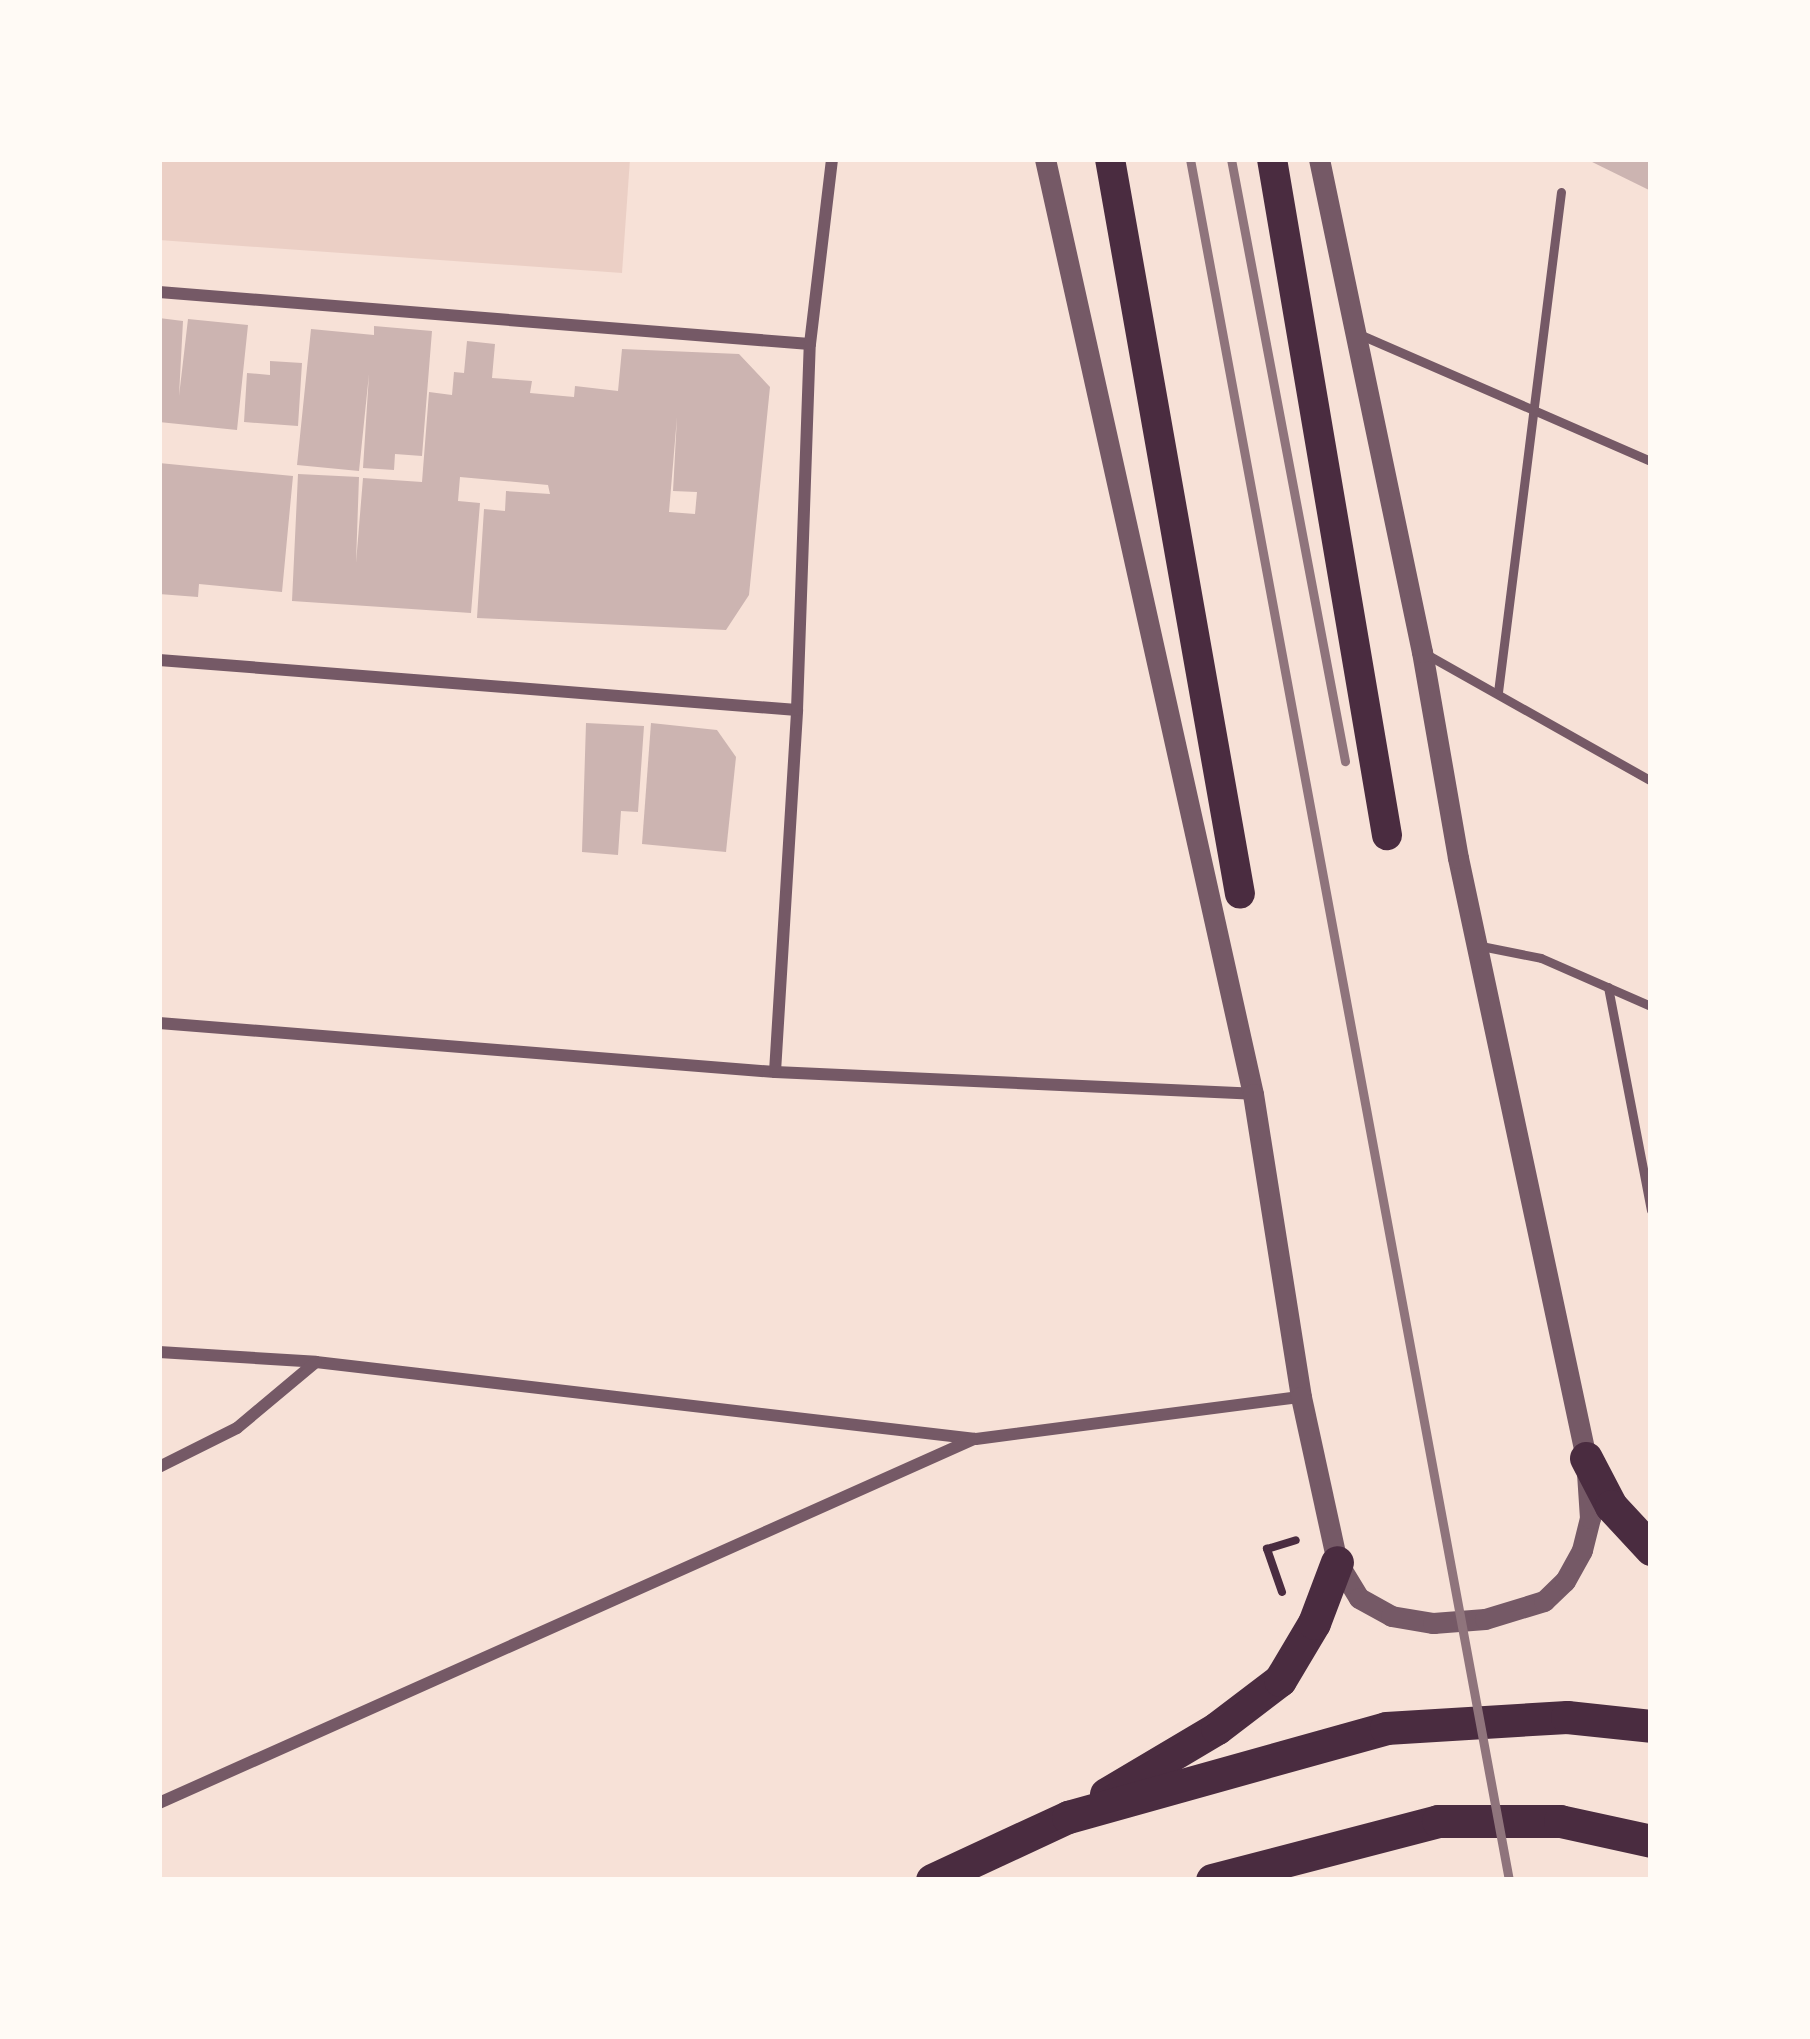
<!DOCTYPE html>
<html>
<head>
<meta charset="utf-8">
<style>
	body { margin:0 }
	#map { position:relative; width:1810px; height:2039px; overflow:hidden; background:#f7e1d7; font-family:Jost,sans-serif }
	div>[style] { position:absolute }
	.green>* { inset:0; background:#ebcfc5 }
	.building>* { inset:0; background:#ccb4b1 }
	.path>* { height:8px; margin:-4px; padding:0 4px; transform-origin:4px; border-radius:4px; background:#4a2c40 }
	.service>* { height:9px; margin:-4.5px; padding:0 4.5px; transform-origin:4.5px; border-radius:4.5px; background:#755966 }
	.minor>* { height:12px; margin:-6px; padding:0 6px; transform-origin:6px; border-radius:6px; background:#755966 }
	.tertiary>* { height:21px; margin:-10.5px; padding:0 10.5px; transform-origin:10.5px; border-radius:10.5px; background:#755966 }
	.primary>* { height:30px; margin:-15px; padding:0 15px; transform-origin:15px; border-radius:15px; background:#4a2c40 }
	.trunk>* { height:33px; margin:-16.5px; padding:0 16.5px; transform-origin:16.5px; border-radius:16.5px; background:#4a2c40 }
	.rail>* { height:9px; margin:-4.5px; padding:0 4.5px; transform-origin:4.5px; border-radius:4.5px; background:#8f747c }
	span { translate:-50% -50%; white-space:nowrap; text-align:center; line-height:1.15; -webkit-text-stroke:9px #fffaf5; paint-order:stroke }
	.frame { position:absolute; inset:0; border:162px solid #fffaf5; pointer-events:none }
</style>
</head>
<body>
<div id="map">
	<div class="green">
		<i style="clip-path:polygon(159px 159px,630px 159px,622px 273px,159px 240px)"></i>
	</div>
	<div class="building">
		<i style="clip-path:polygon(1586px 159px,1651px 159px,1651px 191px)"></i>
		<i style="clip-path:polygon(159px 318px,183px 321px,179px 396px,188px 319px,248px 325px,237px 430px,159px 422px)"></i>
		<i style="clip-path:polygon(374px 326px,432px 331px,422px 456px,395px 454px,394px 470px,363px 468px,369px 374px,359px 471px,297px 465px,311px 329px,374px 335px)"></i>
		<i style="clip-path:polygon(evenodd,467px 341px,495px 344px,492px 378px,532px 381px,530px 393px,574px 397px,575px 386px,618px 391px,622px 349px,739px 354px,770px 387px,749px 595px,726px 630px,477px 618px,484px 509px,505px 511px,506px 491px,550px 494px,548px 485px,460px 477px,458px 501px,480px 503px,471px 613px,292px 601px,298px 474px,359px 477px,356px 563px,363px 478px,422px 482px,429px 392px,452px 395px,454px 372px,464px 373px,467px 341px,677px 417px,673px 491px,697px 492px,695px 514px,669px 512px,677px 417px)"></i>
		<i style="clip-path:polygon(270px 361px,302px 363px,298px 426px,244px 422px,247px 373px,270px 375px)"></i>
		<i style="clip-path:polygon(159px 463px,293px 476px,282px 592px,199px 584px,198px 597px,159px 594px)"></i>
		<i style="clip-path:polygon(586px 723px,644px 726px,638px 812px,621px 811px,618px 855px,582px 852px)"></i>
		<i style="clip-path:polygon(651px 723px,717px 730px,736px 757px,726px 852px,642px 844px)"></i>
	</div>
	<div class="path">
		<i style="left:1282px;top:1592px;width:46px;rotate:-109.2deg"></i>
		<i style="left:1267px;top:1549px;width:30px;rotate:-17deg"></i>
	</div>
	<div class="service">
		<i style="left:1361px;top:335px;width:316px;rotate:23.5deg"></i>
		<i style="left:1426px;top:654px;width:258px;rotate:29.4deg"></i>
		<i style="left:1498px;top:692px;width:504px;rotate:-82.82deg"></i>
		<i style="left:1476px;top:945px;width:66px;rotate:11.3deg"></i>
		<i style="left:1541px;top:958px;width:120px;rotate:23.6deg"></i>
		<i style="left:1608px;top:987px;width:227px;rotate:79.1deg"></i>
	</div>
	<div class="minor">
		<i style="left:159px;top:292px;width:653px;rotate:4.57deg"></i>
		<i style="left:159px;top:660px;width:640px;rotate:4.48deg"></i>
		<i style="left:159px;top:1023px;width:618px;rotate:4.55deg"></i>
		<i style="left:775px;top:1072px;width:479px;rotate:2.6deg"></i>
		<i style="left:775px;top:1072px;width:363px;rotate:-86.5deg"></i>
		<i style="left:797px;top:710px;width:366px;rotate:-88deg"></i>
		<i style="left:810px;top:344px;width:186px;rotate:-83.2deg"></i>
		<i style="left:159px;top:1352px;width:157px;rotate:3.6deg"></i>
		<i style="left:316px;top:1362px;width:664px;rotate:6.65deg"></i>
		<i style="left:976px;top:1439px;width:328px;rotate:-7.4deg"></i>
		<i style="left:159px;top:1467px;width:87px;rotate:-26.6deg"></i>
		<i style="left:237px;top:1428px;width:103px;rotate:-39.9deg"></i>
		<i style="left:159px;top:1803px;width:893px;rotate:-24.07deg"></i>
	</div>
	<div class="tertiary">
		<i style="left:1045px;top:159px;width:958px;rotate:77.46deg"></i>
		<i style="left:1253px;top:1094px;width:307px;rotate:81deg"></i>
		<i style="left:1301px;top:1397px;width:169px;rotate:77.7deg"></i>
		<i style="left:1337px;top:1562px;width:42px;rotate:58.6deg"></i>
		<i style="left:1359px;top:1598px;width:37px;rotate:29deg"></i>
		<i style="left:1391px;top:1616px;width:43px;rotate:9.5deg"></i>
		<i style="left:1433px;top:1623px;width:52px;rotate:-4.4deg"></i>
		<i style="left:1485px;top:1619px;width:62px;rotate:-17deg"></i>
		<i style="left:1544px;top:1601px;width:29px;rotate:-44deg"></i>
		<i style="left:1565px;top:1581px;width:35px;rotate:-61deg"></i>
		<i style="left:1582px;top:1550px;width:33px;rotate:-76deg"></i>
		<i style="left:1590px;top:1518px;width:60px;rotate:-93.8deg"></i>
		<i style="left:1586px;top:1458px;width:614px;rotate:-102.04deg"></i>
		<i style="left:1458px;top:858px;width:209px;rotate:-99.9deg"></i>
		<i style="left:1422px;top:652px;width:504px;rotate:-101.8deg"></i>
	</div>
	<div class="primary">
		<i style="left:1110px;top:159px;width:746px;rotate:79.97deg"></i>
		<i style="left:1272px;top:159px;width:686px;rotate:80.35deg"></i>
	</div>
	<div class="trunk">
		<i style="left:1586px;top:1458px;width:54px;rotate:62.5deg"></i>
		<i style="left:1611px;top:1506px;width:59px;rotate:47.1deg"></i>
		<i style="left:1106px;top:1794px;width:129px;rotate:-30.7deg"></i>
		<i style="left:1217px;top:1728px;width:79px;rotate:-37.3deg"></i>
		<i style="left:1280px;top:1680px;width:66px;rotate:-59.2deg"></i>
		<i style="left:1314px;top:1623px;width:65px;rotate:-69.3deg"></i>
		<i style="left:932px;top:1880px;width:150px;rotate:-24.9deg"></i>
		<i style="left:1068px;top:1817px;width:330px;rotate:-15.6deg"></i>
		<i style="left:1386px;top:1728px;width:181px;rotate:-3.5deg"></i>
		<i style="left:1567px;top:1717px;width:84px;rotate:6.1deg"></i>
		<i style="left:1212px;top:1880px;width:234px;rotate:-14.6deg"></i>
		<i style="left:1438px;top:1821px;width:122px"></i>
		<i style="left:1560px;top:1821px;width:93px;rotate:12.4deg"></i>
	</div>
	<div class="rail">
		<i style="left:1190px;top:159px;width:1750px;rotate:79.5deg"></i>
		<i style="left:1231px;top:159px;width:613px;rotate:79.28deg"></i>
	</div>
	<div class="frame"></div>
</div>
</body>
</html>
